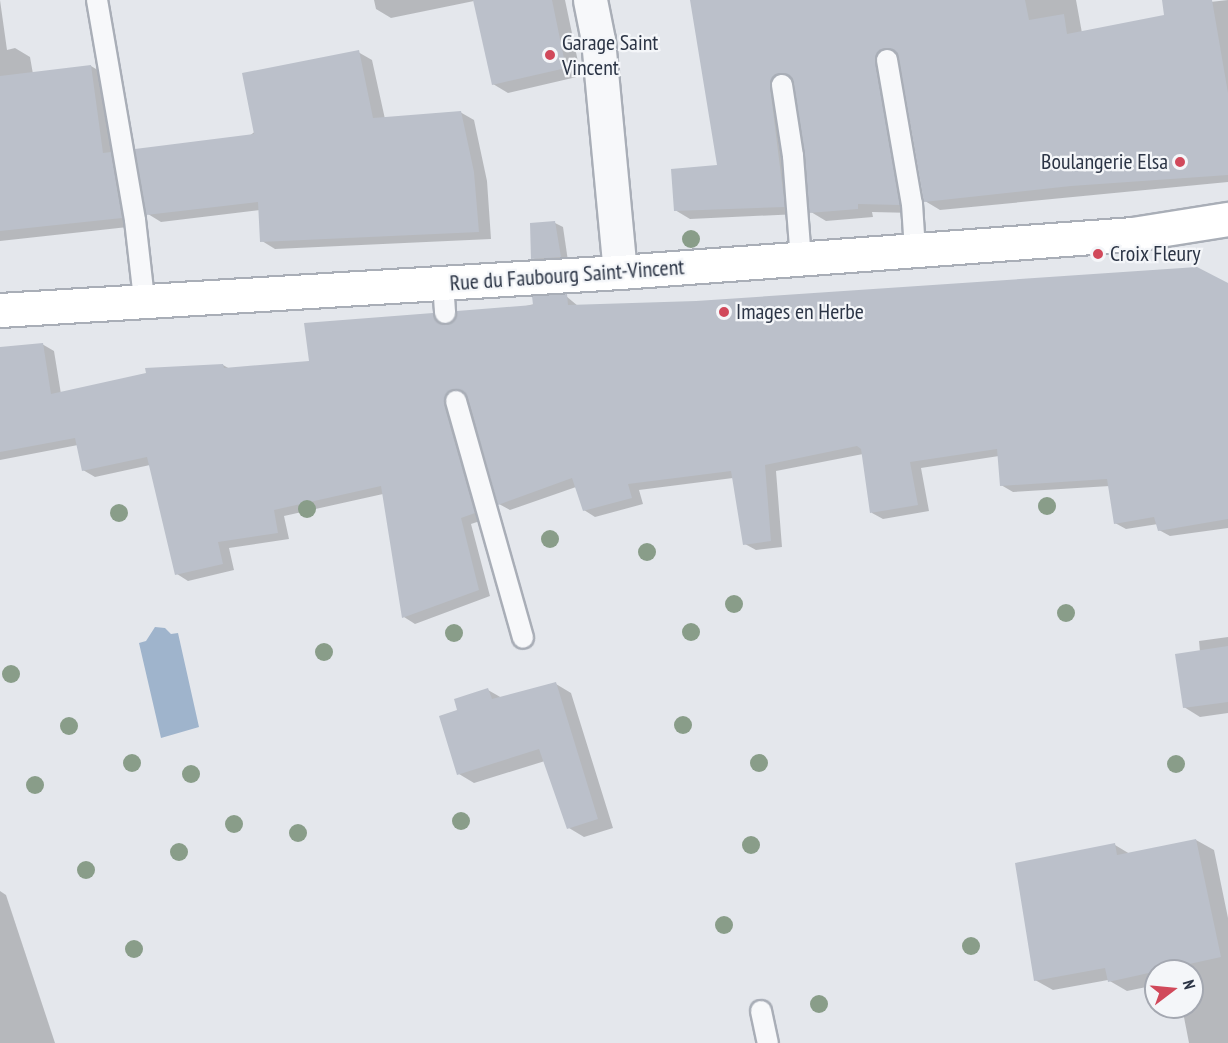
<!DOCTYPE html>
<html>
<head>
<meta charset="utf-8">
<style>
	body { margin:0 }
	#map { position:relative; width:1228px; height:1043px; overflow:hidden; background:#e4e7ec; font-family:"PT Sans Narrow",sans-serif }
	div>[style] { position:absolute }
	.water>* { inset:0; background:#9fb4cc }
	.shadow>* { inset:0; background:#0003 }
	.building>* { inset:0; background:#bbc0ca }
	.roads { filter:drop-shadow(2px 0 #a9aeb7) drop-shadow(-2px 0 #a9aeb7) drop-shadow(0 2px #a9aeb7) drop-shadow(0 -2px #a9aeb7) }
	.service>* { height:20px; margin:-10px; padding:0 10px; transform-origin:10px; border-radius:10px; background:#f7f8fa }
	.minor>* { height:33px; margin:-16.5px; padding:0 16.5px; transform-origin:16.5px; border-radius:16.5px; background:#f7f8fa }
	.secondary>* { height:33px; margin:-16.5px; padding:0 16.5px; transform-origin:16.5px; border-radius:16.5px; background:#fff }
	.trees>* { width:18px; height:18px; margin:-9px; border-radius:50%; background:#899d89 }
	.dots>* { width:16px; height:16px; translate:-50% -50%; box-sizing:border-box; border:3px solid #f4f6f9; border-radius:50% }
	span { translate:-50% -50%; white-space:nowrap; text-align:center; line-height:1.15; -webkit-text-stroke:4.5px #f4f6f9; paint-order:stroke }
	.poi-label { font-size:22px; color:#2b3445 }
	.left { translate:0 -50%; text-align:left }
	.right { translate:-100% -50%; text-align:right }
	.street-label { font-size:22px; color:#2b3445 }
	.north { position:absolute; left:1144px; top:959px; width:60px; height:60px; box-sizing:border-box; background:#f4f6f9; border:2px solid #a4a8b1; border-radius:50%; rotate:74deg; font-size:16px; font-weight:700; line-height:24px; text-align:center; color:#2b3445 }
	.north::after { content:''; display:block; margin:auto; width:21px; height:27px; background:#d1495b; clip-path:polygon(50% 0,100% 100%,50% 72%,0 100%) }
</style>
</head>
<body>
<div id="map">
	<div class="water">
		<i style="clip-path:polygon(155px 627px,165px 628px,171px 634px,178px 633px,199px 727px,161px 738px,139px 643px,146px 641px)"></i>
	</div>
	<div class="shadow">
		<i style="clip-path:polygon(0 0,7px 50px,15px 48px,30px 57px,33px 74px,91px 66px,106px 75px,137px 226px,0 241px)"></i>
		<i style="clip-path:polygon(374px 0,565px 0,581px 76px,508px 93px,493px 84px,474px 1px,391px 18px,376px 9px)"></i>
		<i style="clip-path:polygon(691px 0,1076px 0,1082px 33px,1166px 16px,1165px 7px,1228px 0,1228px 182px,940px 210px,925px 201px,899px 57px,894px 59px,914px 213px,872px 212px,873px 217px,826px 221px,811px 212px,795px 81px,789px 84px,799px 214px,690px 219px,675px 210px,718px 166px)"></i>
		<i style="clip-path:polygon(358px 52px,372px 60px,385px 119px,460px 112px,474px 120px,487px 181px,491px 239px,275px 249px,262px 241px,260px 210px,161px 222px,148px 214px)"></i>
		<i style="clip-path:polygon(555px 223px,563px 227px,568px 261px,540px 262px,533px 258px)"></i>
		<i style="clip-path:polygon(1228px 284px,1228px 528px,1170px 536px,1159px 530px,1158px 524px,1126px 529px,1115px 523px,1110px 486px,1013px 492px,1001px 485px,999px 456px,921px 468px,929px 511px,883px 519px,872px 513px,863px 454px,776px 471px,782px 547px,756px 550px,745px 544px,733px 478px,639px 490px,643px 504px,595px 517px,584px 510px,576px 487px,510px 510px,499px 504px,466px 395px,458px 399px,486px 519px,471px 524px,490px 596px,415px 624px,404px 617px,383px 494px,284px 516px,289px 539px,229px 548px,234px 570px,188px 581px,177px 574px,150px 465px,95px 477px,83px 470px,78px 445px,0 460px,0 348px,42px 344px,54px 351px,61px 394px,223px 365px,230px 369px,310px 363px,433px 315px,447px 326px,566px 296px,578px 306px)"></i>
		<i style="clip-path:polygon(1228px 637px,1228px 713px,1200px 717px,1184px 707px,1200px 652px,1199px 641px)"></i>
		<i style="clip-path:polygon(556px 684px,571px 693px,613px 828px,584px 837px,569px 828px,545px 761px,474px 783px,459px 774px,459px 711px,488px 690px,502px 698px)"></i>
		<i style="clip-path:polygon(1196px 840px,1214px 850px,1228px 918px,1228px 1043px,1189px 1043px,1182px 1007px,1192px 1007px,1192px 971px,1156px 971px,1156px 985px,1127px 991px,1108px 980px,1053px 990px,1035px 980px,1115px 845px,1130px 854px)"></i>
		<i style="clip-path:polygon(0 891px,6px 895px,55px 1043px,0 1043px)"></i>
	</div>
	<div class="building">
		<i style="clip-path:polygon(473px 0,552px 0,566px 68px,492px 85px)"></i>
		<i style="clip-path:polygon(690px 0,1025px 0,1029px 20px,1064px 14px,1067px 34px,1164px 15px,1162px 0,1212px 0,1228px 93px,1228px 175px,1071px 186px,924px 202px,899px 58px,896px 52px,886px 48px,879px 51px,875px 62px,900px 205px,858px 204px,858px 209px,809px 213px,794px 83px,791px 77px,781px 73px,774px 76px,770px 87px,785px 207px,674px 211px,671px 169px,717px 165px)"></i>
		<i style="clip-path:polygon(359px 50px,373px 118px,461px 111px,474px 172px,479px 232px,260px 242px,258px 202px,146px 215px,135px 149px,254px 134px,242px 73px)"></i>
		<i style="clip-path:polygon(91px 65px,103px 153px,111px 152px,122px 218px,0 231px,0 76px)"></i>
		<i style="clip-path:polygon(555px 221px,561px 257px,531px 259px,530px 223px)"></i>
		<i style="clip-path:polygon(1197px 267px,1228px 283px,1228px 519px,1158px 531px,1154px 517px,1114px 524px,1107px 479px,1000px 486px,997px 449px,910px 462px,918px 505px,870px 513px,861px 449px,857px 446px,765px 465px,771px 541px,743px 545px,731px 471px,628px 484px,632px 498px,583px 511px,572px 478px,498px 505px,468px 398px,464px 392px,453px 389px,447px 393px,444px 404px,475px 513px,461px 518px,479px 590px,402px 618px,381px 486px,274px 510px,278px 533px,218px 542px,223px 564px,175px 575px,147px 457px,82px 471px,75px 438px,0 452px,0 347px,43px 343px,51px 394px,146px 373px,145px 368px,223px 364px,224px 368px,309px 361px,304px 323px,433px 313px,439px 323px,446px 325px,455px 319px,457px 311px,533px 305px,532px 296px,567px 294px,568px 305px,696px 301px)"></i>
		<i style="clip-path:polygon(1228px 646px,1228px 702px,1183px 708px,1175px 654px)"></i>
		<i style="clip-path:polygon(556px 682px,598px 819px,567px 829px,539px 749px,457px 775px,439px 716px,457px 710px,454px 699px,488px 688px,492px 699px)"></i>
		<i style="clip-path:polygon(1196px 839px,1221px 957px,1108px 982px,1105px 968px,1034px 981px,1015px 863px,1115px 843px,1117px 855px)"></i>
	</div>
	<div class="roads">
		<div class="service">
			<i style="left:97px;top:0;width:223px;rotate:80.2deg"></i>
			<i style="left:135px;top:220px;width:80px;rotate:83.5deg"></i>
			<i style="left:887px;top:60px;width:146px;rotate:80.2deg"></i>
			<i style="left:912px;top:204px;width:47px;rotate:86.3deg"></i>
			<i style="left:782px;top:85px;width:72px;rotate:81.2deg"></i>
			<i style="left:793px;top:156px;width:103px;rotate:85.6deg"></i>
			<i style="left:443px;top:283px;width:30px;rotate:86deg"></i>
			<i style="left:456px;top:401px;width:246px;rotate:74.2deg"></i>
			<i style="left:761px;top:1011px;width:33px;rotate:78deg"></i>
		</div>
		<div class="minor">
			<i style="left:590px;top:0;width:41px;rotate:78.7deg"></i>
			<i style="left:598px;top:40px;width:233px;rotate:84.6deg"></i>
		</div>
		<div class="secondary">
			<i style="left:0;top:310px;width:621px;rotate:-3.51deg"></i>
			<i style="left:620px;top:272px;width:514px;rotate:-4.24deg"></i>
			<i style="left:1133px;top:234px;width:96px;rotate:-9deg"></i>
		</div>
	</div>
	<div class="trees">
		<i style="left:691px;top:239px"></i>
		<i style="left:1047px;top:506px"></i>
		<i style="left:307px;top:509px"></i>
		<i style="left:119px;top:513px"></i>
		<i style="left:550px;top:539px"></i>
		<i style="left:647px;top:552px"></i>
		<i style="left:734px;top:604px"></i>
		<i style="left:1066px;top:613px"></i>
		<i style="left:691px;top:632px"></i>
		<i style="left:454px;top:633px"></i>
		<i style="left:324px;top:652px"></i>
		<i style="left:11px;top:674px"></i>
		<i style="left:683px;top:725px"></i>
		<i style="left:69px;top:726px"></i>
		<i style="left:132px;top:763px"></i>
		<i style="left:759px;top:763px"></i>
		<i style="left:1176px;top:764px"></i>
		<i style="left:191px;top:774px"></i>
		<i style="left:35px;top:785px"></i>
		<i style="left:461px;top:821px"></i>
		<i style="left:234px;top:824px"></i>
		<i style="left:298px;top:833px"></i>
		<i style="left:751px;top:845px"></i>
		<i style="left:179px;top:852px"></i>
		<i style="left:86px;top:870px"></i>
		<i style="left:724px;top:925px"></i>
		<i style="left:971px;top:946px"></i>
		<i style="left:134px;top:949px"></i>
		<i style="left:819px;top:1004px"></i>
	</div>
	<div class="dots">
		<i style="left:550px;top:55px;background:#d1495b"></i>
		<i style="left:1180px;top:162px;background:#d1495b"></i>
		<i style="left:1098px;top:254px;background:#d1495b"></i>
		<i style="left:724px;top:312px;background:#d1495b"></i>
	</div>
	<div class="poi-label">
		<span class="left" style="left:562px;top:55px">Garage Saint<br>Vincent</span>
		<span class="right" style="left:1168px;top:162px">Boulangerie Elsa</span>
		<span class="left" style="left:1110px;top:254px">Croix Fleury</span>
		<span class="left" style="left:736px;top:312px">Images en Herbe</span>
	</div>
	<div class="street-label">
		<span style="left:567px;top:275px;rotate:-4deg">Rue du Faubourg Saint-Vincent</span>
	</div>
	<div class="north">N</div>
</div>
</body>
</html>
